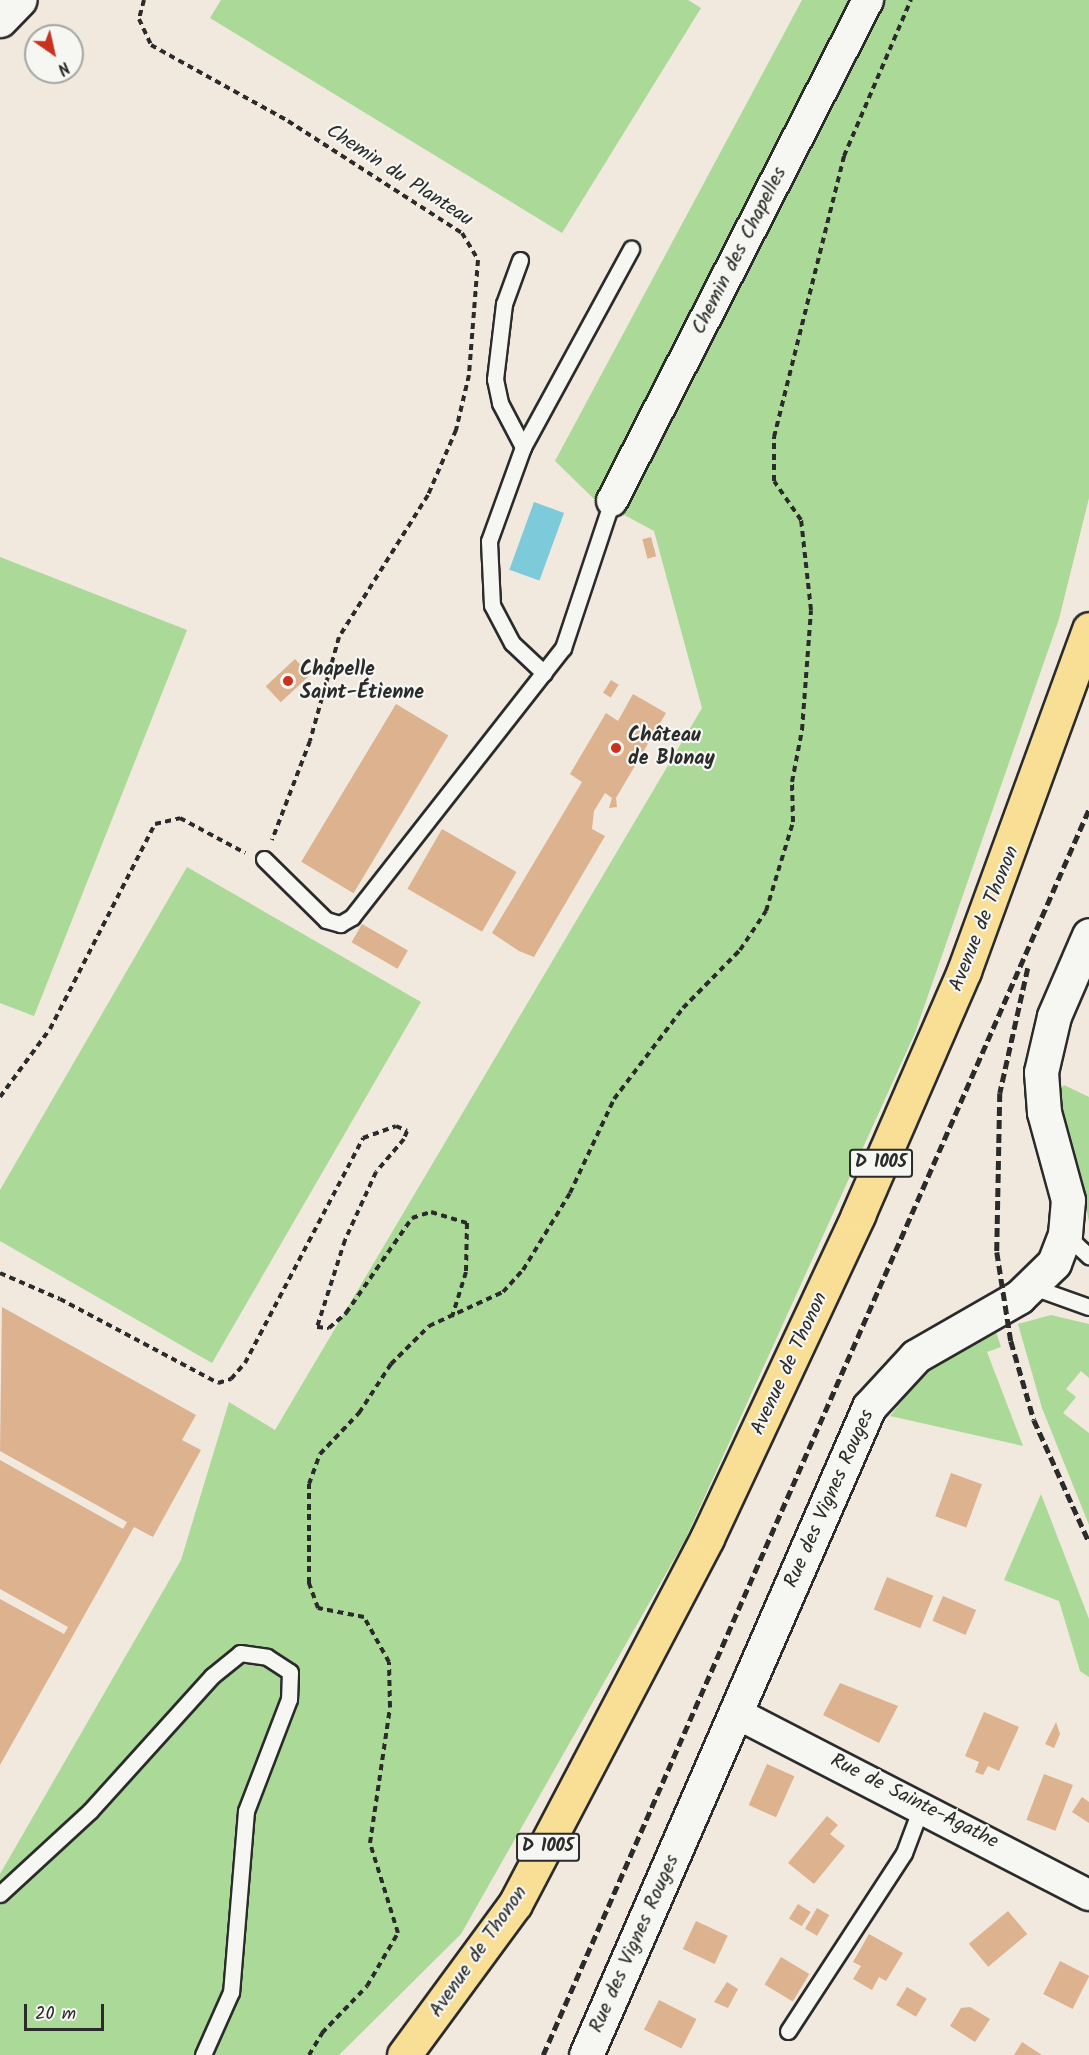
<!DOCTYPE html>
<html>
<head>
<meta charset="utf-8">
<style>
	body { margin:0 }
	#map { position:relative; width:1089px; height:2055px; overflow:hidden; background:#f1e8de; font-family:Kalam,sans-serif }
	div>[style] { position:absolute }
	.green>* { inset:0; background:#aad998 }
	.water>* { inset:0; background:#7ccada; transform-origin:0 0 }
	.building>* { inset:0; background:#ddb28e; transform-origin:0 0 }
	.path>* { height:4px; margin-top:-2px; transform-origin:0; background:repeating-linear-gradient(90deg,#2b2b2b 0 6px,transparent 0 10.5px) }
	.roads { filter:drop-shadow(2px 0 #2b2b2b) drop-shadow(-2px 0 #2b2b2b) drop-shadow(0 2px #2b2b2b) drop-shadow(0 -2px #2b2b2b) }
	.service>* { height:15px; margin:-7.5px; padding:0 7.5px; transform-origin:7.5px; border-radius:7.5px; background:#f6f6f2 }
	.minor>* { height:30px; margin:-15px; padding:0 15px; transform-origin:15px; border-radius:15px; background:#f6f6f2 }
	.tertiary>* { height:33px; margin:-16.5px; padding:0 16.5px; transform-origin:16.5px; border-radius:16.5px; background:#f6f6f2 }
	.secondary>* { height:33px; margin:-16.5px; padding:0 16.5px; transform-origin:16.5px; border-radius:16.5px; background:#f6f6f2 }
	.primary>* { height:33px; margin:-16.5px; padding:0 16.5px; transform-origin:16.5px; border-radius:16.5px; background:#f9df96 }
	.rail>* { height:4.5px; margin-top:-2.25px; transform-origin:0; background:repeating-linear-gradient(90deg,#2b2b2b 0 9px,transparent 0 13.5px) }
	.dots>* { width:16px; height:16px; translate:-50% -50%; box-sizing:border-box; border:3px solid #f6f6f2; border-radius:50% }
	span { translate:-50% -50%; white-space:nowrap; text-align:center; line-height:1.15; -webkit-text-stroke:4.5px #f6f6f2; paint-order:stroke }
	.shield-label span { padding:2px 4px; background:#f6f6f2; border:2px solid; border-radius:4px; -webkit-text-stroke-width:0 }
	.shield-label { font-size:18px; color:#2b2b2b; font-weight:700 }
	.street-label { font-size:20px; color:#2b2b2b }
	.poi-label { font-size:20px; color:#2b2b2b; font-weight:700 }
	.left { translate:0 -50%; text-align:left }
	.north { position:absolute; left:24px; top:24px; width:60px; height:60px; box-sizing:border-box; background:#f6f6f2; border:2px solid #a5a5a2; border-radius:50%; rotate:146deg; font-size:16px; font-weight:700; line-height:24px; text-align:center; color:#2b2b2b }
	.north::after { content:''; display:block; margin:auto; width:21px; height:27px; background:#c8321e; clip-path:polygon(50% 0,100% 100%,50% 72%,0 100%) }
	.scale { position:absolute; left:24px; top:2004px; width:80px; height:27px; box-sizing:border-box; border:3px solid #2b2b2b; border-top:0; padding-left:8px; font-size:18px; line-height:21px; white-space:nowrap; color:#2b2b2b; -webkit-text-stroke:4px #f6f6f2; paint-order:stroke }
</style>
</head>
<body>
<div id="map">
	<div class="green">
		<i style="clip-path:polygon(221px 0,688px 0,701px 8px,562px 233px,210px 18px)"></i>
		<i style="clip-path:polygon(802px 0,1089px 0,1089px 498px,1059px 619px,915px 1033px,685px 1540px,461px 1934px,339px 2055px,0 2055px,0 1874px,181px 1560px,229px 1402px,275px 1430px,702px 708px,654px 531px,593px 498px,555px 461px)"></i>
		<i style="clip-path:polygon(0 557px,187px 630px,34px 1016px,0 1003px)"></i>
		<i style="clip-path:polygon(187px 867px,421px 1002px,212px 1363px,0 1241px,0 1190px)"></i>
		<i style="clip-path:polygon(1064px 1085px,1089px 1097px,1089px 1221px,1057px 1094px)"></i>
		<i style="clip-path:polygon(1051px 1315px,1089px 1324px,1089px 1378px,1081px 1371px,1066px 1389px,1076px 1397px,1063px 1413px,1089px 1433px,1089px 1525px,1042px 1408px,1018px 1324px)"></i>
		<i style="clip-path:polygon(996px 1332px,1001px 1347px,987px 1352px,1023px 1446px,890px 1416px,924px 1373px)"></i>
		<i style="clip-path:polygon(1041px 1494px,1089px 1619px,1089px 1677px,1080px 1671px,1059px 1601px,1004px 1580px)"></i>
	</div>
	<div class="water">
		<i style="left:534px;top:502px;width:32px;height:72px;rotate:20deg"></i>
	</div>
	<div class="building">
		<i style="left:651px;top:537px;width:20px;height:9px;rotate:75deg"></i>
		<i style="left:295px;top:659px;width:22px;height:40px;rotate:47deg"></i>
		<i style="left:611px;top:680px;width:9px;height:15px;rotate:32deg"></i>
		<i style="clip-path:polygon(633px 694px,666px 713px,616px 798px,617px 807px,609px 808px,612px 798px,605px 793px,594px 811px,592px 829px,605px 836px,534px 957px,519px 951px,492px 933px,582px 782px,570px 774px,606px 713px,618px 721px)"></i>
		<i style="left:396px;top:704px;width:61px;height:184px;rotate:31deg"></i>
		<i style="left:442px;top:829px;width:86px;height:69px;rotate:30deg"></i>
		<i style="left:362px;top:924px;width:53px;height:21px;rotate:30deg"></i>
		<i style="clip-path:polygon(2px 1307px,196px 1415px,182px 1440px,201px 1450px,153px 1537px,134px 1527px,0 1765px,0 1599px,64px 1634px,68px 1627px,0 1589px,0 1460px,123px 1529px,127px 1522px,0 1451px)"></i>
		<i style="left:951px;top:1473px;width:33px;height:46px;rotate:20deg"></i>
		<i style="left:887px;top:1577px;width:50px;height:35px;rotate:22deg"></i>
		<i style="left:943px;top:1596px;width:36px;height:27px;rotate:23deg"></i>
		<i style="clip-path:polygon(840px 1683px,898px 1706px,879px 1743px,823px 1715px)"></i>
		<i style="clip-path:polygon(984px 1712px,1019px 1727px,999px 1771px,988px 1766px,983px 1775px,975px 1772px,979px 1762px,965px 1756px)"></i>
		<i style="clip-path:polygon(1056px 1722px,1060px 1734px,1054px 1748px,1045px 1744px)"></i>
		<i style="left:767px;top:1764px;width:30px;height:45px;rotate:24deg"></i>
		<i style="left:1044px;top:1774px;width:31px;height:49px;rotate:21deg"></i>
		<i style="clip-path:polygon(1082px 1797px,1089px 1802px,1089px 1823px,1072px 1812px)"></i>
		<i style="clip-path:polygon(827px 1816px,838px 1825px,830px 1834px,845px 1846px,814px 1884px,788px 1863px)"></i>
		<i style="left:798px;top:1904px;width:15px;height:17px;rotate:32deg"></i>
		<i style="left:817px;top:1908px;width:14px;height:24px;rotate:30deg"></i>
		<i style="left:1008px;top:1911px;width:30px;height:51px;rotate:50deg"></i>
		<i style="left:696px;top:1921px;width:35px;height:31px;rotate:25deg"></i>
		<i style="clip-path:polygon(869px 1934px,903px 1953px,886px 1981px,879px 1977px,872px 1990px,853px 1979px,861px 1966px,853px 1962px)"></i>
		<i style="left:781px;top:1957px;width:33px;height:32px;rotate:31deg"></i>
		<i style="left:1060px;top:1961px;width:33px;height:37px;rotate:27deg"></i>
		<i style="clip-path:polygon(727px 1982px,738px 1989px,728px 2008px,714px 2002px)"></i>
		<i style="left:907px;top:1987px;width:23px;height:21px;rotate:31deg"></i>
		<i style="left:659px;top:2000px;width:42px;height:33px;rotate:27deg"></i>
		<i style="clip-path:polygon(970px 2007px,990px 2019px,975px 2042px,950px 2026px,961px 2008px)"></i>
		<i style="clip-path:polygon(1022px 2042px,1042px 2055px,1014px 2055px)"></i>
	</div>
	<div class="path">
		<i style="left:144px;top:0;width:20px;rotate:105deg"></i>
		<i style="left:139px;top:19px;width:29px;rotate:65deg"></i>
		<i style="left:151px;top:45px;width:157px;rotate:29deg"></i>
		<i style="left:288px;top:121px;width:207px;rotate:32.8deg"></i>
		<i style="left:462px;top:233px;width:31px;rotate:59deg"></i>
		<i style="left:478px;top:260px;width:115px;rotate:94.5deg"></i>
		<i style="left:469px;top:375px;width:57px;rotate:103.3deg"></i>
		<i style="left:456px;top:430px;width:71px;rotate:113.3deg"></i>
		<i style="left:428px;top:495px;width:168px;rotate:122.1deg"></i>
		<i style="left:339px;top:637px;width:108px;rotate:105.6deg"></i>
		<i style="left:310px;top:741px;width:106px;rotate:111deg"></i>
		<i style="left:0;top:1097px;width:84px;rotate:-53.7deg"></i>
		<i style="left:50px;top:1029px;width:230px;rotate:-62.9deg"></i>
		<i style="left:155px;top:824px;width:26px;rotate:-13deg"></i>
		<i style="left:180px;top:818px;width:74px;rotate:28.3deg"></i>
		<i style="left:0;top:1273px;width:65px;rotate:23.4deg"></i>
		<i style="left:60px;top:1299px;width:179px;rotate:28deg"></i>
		<i style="left:218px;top:1383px;width:14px;rotate:-17deg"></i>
		<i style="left:231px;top:1379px;width:21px;rotate:-49deg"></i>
		<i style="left:245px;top:1363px;width:254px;rotate:-62.3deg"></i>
		<i style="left:363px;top:1138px;width:35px;rotate:-20deg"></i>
		<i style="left:396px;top:1126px;width:12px;rotate:24deg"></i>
		<i style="left:407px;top:1131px;width:9px;rotate:111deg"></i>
		<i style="left:404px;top:1139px;width:43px;rotate:130.3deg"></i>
		<i style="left:376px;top:1172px;width:75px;rotate:114.5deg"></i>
		<i style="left:345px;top:1240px;width:91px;rotate:107.8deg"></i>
		<i style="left:317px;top:1327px;width:12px;rotate:5deg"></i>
		<i style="left:329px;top:1328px;width:23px;rotate:-41deg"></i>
		<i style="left:346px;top:1313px;width:116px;rotate:-55.2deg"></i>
		<i style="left:412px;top:1218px;width:20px;rotate:-18deg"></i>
		<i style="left:431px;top:1212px;width:38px;rotate:17deg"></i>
		<i style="left:467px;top:1223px;width:49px;rotate:91.2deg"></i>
		<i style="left:466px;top:1272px;width:47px;rotate:107.3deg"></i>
		<i style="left:309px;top:2055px;width:26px;rotate:-59deg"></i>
		<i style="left:322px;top:2033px;width:65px;rotate:-46.2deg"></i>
		<i style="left:367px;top:1986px;width:61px;rotate:-59.7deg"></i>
		<i style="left:398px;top:1933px;width:94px;rotate:-107.3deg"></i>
		<i style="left:370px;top:1843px;width:137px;rotate:-81.6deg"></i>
		<i style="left:390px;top:1707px;width:45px;rotate:-91.3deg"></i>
		<i style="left:389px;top:1662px;width:51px;rotate:-119.1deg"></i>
		<i style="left:364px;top:1617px;width:47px;rotate:-168.9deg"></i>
		<i style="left:318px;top:1608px;width:27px;rotate:-110deg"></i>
		<i style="left:309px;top:1583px;width:99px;rotate:-90deg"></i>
		<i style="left:309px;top:1484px;width:32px;rotate:-70deg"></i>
		<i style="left:320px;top:1454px;width:57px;rotate:-46.4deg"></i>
		<i style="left:359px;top:1413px;width:59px;rotate:-56.9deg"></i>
		<i style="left:391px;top:1364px;width:54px;rotate:-45deg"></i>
		<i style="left:429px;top:1326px;width:81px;rotate:-24.7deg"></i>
		<i style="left:503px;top:1292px;width:30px;rotate:-48deg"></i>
		<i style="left:523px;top:1270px;width:90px;rotate:-58.6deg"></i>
		<i style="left:570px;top:1193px;width:104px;rotate:-64.9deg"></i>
		<i style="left:614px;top:1099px;width:114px;rotate:-52.8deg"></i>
		<i style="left:683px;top:1008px;width:81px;rotate:-45.5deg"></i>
		<i style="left:740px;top:950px;width:47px;rotate:-56.3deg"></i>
		<i style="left:766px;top:911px;width:93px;rotate:-73.1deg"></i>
		<i style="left:793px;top:822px;width:40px;rotate:-91.4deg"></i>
		<i style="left:792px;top:782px;width:53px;rotate:-79.1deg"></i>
		<i style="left:802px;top:730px;width:120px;rotate:-85.7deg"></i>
		<i style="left:811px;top:610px;width:91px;rotate:-96.3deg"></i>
		<i style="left:801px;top:520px;width:47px;rotate:-124.7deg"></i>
		<i style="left:774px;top:481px;width:44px;rotate:-90deg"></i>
		<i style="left:774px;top:437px;width:290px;rotate:-76deg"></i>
		<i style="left:844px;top:156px;width:170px;rotate:-66.8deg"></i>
	</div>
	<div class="roads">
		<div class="service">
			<i style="left:520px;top:260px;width:47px;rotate:110deg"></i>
			<i style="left:504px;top:304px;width:76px;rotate:96.8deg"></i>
			<i style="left:495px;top:379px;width:25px;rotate:78deg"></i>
			<i style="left:500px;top:403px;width:50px;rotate:62.4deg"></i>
			<i style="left:544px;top:673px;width:44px;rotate:-136.8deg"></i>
			<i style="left:512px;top:643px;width:43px;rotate:-117.8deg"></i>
			<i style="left:492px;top:605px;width:64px;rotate:-92.7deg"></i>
			<i style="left:489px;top:541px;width:100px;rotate:-70.1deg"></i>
			<i style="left:523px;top:447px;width:226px;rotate:-61.4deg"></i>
			<i style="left:264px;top:859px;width:87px;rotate:44.5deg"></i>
			<i style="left:326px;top:920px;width:15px;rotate:16deg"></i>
			<i style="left:340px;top:924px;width:14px;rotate:-30deg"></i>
			<i style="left:352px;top:917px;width:342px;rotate:-51.9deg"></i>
			<i style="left:563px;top:648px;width:155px;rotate:-71.6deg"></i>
			<i style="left:1065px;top:1234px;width:33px;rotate:43deg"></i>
			<i style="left:1033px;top:1287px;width:59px;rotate:19.7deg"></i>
			<i style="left:0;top:1894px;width:122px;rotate:-42.7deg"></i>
			<i style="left:90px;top:1811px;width:182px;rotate:-47.9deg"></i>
			<i style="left:212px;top:1676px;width:36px;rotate:-39deg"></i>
			<i style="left:240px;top:1653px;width:27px;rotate:8deg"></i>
			<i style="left:267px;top:1657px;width:27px;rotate:33deg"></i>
			<i style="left:290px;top:1672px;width:27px;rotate:92deg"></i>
			<i style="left:289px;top:1699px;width:120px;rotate:111deg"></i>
			<i style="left:246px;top:1811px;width:182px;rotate:94.7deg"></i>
			<i style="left:231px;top:1992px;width:69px;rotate:114deg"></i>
			<i style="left:788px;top:2031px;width:212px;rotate:-56.9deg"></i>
			<i style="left:904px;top:1853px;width:51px;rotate:-69.4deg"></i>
		</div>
		<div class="minor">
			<i style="left:612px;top:501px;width:563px;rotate:-62.93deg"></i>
			<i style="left:736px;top:1713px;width:397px;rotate:27.3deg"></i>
		</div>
		<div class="tertiary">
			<i style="left:586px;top:2055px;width:707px;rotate:-66.41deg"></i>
			<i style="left:869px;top:1407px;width:69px;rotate:-47.3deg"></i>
			<i style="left:916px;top:1356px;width:119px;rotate:-29.8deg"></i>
			<i style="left:1019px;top:1297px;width:49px;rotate:-44.2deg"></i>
			<i style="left:1054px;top:1263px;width:31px;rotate:-69deg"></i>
			<i style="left:1065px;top:1234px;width:34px;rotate:-85deg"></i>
			<i style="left:1068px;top:1200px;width:91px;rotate:-105.3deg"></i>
			<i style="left:1044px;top:1112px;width:40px;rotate:-94.3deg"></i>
			<i style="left:1041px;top:1072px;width:57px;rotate:-76.9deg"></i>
			<i style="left:1054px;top:1016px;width:88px;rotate:-66.6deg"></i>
		</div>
		<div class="secondary">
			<i style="left:0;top:20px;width:28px;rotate:-46deg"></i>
		</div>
		<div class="primary">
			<i style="left:404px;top:2055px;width:187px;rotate:-53.7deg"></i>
			<i style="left:515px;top:1904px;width:413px;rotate:-62.3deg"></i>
			<i style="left:707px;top:1538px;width:357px;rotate:-64.9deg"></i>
			<i style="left:858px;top:1215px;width:266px;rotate:-66.5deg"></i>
			<i style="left:964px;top:971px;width:364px;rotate:-69.9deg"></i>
		</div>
	</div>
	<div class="rail">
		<i style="left:1028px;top:968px;width:128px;rotate:102.6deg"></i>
		<i style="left:1000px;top:1093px;width:159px;rotate:91.1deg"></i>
		<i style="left:997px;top:1252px;width:90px;rotate:81.1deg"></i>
		<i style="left:1011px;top:1341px;width:82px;rotate:73.8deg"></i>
		<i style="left:1034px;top:1420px;width:134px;rotate:65.7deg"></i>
		<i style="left:543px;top:2055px;width:1360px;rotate:-66.34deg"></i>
	</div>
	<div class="dots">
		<i style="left:288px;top:681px;background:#c8321e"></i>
		<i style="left:616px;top:748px;background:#c8321e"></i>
	</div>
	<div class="shield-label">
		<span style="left:881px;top:1163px">D 1005</span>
		<span style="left:548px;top:1847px">D 1005</span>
	</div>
	<div class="street-label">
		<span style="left:399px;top:176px;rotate:33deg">Chemin du Planteau</span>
		<span style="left:740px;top:251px;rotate:-63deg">Chemin des Chapelles</span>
		<span style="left:985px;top:919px;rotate:-68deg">Avenue de Thonon</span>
		<span style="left:790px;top:1364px;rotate:-65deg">Avenue de Thonon</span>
		<span style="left:830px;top:1499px;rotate:-66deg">Rue des Vignes Rouges</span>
		<span style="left:914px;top:1802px;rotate:27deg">Rue de Sainte-Agathe</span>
		<span style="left:635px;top:1944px;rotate:-66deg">Rue des Vignes Rouges</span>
		<span style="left:479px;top:1952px;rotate:-55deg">Avenue de Thonon</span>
	</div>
	<div class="poi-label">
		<span class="left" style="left:300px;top:682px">Chapelle<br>Saint-Étienne</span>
		<span class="left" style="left:628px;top:748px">Château<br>de Blonay</span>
	</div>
	<div class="north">N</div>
	<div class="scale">20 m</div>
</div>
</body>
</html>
